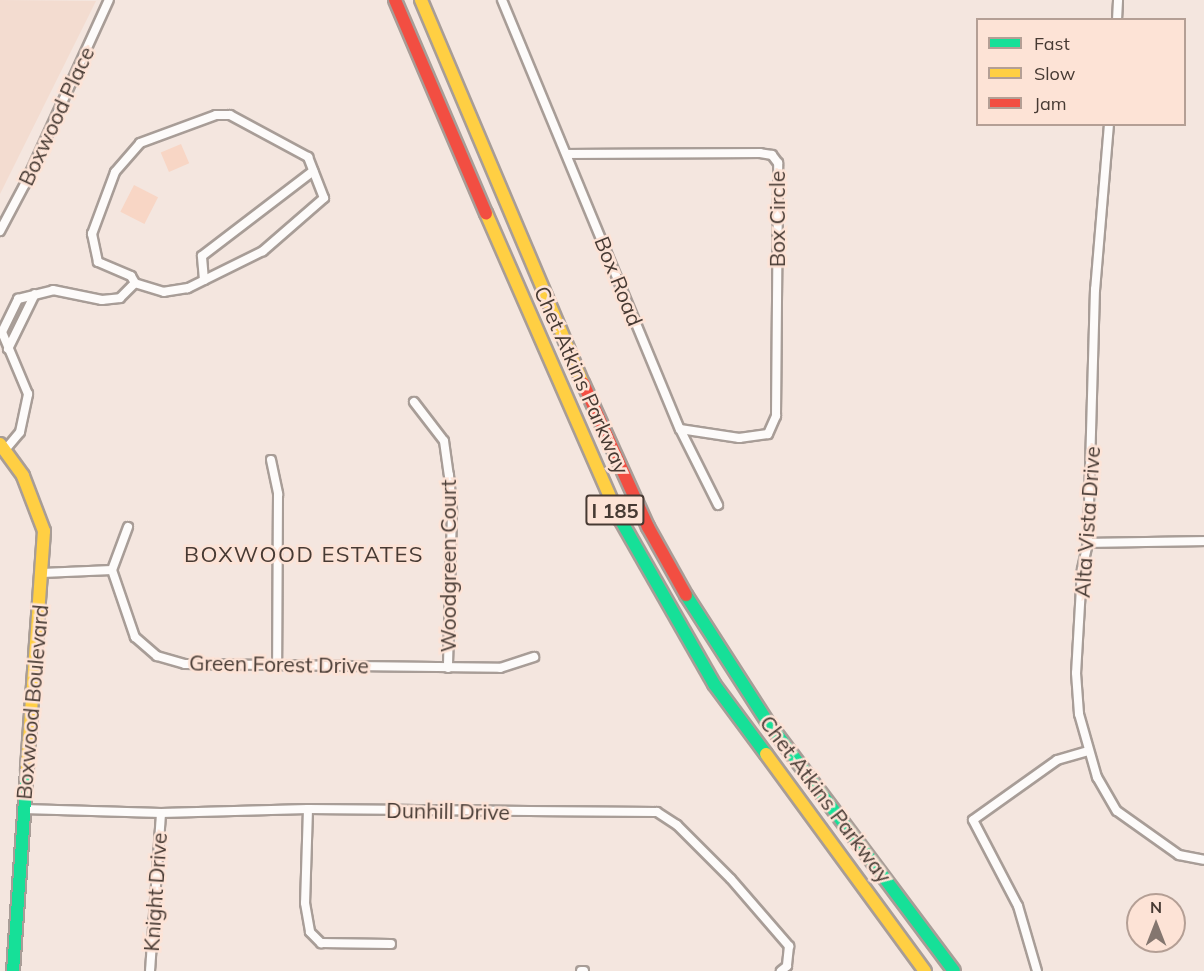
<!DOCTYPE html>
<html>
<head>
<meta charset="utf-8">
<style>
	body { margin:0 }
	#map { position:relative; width:1204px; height:971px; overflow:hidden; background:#f4e6df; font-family:Mulish,sans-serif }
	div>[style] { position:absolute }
	.built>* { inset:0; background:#f3dcd0 }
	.green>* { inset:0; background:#f8d6c5; transform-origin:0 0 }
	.roads { filter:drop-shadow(2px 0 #a89d97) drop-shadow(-2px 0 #a89d97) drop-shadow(0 2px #a89d97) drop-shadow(0 -2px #a89d97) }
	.street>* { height:8px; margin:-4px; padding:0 4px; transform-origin:4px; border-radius:4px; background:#fdfbfa }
	.fast>* { height:12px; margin:-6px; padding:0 6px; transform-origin:6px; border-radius:6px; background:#16e098 }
	.slow>* { height:12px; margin:-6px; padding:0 6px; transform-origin:6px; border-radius:6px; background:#ffcf43 }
	.jam>* { height:12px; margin:-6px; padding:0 6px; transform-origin:6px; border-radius:6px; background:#f24e42 }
	span { translate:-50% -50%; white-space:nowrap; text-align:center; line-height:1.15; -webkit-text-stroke:5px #fde3d6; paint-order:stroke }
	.shield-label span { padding:2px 4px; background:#fde3d6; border:2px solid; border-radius:4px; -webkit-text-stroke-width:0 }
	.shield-label { font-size:20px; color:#473a33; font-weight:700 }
	.street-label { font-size:21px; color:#473a33 }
	.neighbourhood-label { font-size:22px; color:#473a33; letter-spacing:1.5px }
	.legend { position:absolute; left:976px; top:18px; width:210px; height:108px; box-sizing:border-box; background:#fde3d6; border:2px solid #b49f95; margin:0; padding:8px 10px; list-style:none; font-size:18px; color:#473a33 }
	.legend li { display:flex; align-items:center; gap:12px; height:30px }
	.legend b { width:30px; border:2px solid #b49f95 }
	.north { position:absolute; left:1126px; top:893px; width:60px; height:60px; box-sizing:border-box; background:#fde3d6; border:2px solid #b49f95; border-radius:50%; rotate:0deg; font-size:16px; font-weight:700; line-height:24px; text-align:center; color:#473a33 }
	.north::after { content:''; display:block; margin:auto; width:21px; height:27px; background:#84766f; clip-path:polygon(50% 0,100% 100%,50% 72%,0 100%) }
</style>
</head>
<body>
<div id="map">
	<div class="built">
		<i style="clip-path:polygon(0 0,96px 1px,0 194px)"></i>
	</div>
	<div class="green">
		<i style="left:181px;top:144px;width:21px;height:22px;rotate:67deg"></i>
		<i style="left:134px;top:185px;width:27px;height:30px;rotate:27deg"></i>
	</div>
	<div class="roads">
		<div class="street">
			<i style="left:502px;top:0;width:464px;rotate:67.5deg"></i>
			<i style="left:680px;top:429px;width:60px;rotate:8.7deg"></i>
			<i style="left:739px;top:438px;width:29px;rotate:-8deg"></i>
			<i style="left:768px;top:434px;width:20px;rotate:-66deg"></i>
			<i style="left:776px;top:416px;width:253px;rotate:-89.5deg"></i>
			<i style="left:778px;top:163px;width:10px;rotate:-127deg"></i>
			<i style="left:772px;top:155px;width:12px;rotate:-171deg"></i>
			<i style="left:760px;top:153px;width:193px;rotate:179.7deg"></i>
			<i style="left:1117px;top:20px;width:20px;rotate:-87deg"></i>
			<i style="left:216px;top:115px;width:14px"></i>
			<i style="left:230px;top:115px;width:89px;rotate:28.3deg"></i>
			<i style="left:308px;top:157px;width:44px;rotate:68.7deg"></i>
			<i style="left:324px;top:198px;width:81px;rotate:139deg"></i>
			<i style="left:263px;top:251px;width:84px;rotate:153.7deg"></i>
			<i style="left:188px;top:288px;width:24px;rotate:171deg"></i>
			<i style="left:164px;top:292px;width:30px;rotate:-163deg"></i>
			<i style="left:135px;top:283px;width:8px;rotate:-120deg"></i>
			<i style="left:131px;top:276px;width:36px;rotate:-157deg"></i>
			<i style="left:98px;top:262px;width:29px;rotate:-102deg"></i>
			<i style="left:92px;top:234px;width:66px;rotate:-69.6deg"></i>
			<i style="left:115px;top:172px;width:38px;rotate:-49deg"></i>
			<i style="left:140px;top:143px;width:81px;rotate:-20.2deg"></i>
			<i style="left:1109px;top:124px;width:166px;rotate:94.8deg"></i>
			<i style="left:1095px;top:289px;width:254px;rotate:91.6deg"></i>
			<i style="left:1088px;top:543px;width:28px;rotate:103deg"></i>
			<i style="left:1082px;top:570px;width:103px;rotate:93.3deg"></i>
			<i style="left:1076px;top:673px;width:41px;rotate:85.8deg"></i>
			<i style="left:1079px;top:714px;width:66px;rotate:74.1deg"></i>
			<i style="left:1097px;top:777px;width:39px;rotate:60deg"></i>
			<i style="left:1117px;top:811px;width:76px;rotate:35.4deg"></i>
			<i style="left:1179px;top:855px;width:25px;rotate:11deg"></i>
			<i style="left:0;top:231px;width:53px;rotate:-62deg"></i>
			<i style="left:25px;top:184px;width:202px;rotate:-65.5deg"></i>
			<i style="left:204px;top:280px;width:24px;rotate:-95deg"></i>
			<i style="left:202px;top:256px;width:140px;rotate:-37.4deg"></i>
			<i style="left:8px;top:349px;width:61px;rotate:-63.9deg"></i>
			<i style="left:414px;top:402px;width:49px;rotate:52.4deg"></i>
			<i style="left:444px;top:441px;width:34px;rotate:82deg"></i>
			<i style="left:449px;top:475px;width:37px;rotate:85deg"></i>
			<i style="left:452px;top:512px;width:156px;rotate:91.5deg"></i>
			<i style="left:680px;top:429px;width:85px;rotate:63.4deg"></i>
			<i style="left:5px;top:450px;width:23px;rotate:-50deg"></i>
			<i style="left:20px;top:432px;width:39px;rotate:-78deg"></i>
			<i style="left:28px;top:394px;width:67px;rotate:-112.8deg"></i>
			<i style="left:2px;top:332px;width:37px;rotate:-64deg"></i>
			<i style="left:18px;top:299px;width:36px;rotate:-14deg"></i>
			<i style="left:53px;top:290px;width:50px;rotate:11.5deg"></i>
			<i style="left:102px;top:300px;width:18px;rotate:-6deg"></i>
			<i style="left:120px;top:298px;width:21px;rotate:-45deg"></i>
			<i style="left:271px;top:460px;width:35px;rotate:78deg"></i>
			<i style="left:278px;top:494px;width:169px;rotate:90.3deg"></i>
			<i style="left:1088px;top:543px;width:116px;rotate:-1deg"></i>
			<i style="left:112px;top:570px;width:71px;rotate:71.1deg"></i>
			<i style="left:135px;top:637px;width:29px;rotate:41deg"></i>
			<i style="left:157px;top:656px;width:29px;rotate:16deg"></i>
			<i style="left:185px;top:664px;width:315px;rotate:0.7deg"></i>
			<i style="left:500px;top:668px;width:36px;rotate:-18deg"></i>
			<i style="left:112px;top:570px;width:46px;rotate:-69.6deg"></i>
			<i style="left:42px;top:573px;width:70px;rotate:-2.5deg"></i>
			<i style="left:23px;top:809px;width:138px;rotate:1.7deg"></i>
			<i style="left:161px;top:813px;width:147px;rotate:-1.6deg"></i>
			<i style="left:308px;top:809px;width:349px;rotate:0.5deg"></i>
			<i style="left:657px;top:812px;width:24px;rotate:33deg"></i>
			<i style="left:677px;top:825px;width:76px;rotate:45deg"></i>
			<i style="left:731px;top:879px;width:89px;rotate:49.1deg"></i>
			<i style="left:789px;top:946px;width:20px;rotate:96deg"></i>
			<i style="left:787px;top:966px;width:8px;rotate:140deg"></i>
			<i style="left:308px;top:809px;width:94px;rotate:91.8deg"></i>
			<i style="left:305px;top:903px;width:29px;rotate:80deg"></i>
			<i style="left:310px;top:932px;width:16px;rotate:45deg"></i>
			<i style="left:321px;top:943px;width:70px;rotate:0.8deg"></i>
			<i style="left:150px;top:971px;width:158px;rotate:-86deg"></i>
			<i style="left:581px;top:971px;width:3px"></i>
			<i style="left:1037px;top:971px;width:68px;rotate:-106.3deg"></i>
			<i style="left:1018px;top:906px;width:97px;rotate:-117.6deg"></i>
			<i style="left:973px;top:820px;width:103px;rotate:-35.5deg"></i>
			<i style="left:1057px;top:760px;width:32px;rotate:-16deg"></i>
		</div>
		<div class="fast">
			<i style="left:620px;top:519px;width:190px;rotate:60.3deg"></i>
			<i style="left:714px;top:684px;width:87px;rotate:53.4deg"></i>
			<i style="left:686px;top:595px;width:150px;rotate:57.3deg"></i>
			<i style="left:767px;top:721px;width:312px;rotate:53.2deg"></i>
			<i style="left:13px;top:971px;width:201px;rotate:-86deg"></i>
		</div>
		<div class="slow">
			<i style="left:421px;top:0;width:416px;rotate:67.1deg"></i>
			<i style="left:486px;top:213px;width:334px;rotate:66.4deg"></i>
			<i style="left:0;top:444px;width:39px;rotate:54deg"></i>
			<i style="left:23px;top:476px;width:59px;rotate:69.1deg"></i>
			<i style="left:44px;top:531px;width:240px;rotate:94.1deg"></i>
			<i style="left:766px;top:754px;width:269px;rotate:53.8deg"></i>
		</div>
		<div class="jam">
			<i style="left:395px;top:0;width:232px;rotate:66.9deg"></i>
			<i style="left:583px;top:383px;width:158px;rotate:65.7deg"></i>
			<i style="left:648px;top:527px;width:78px;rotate:60.8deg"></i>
		</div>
	</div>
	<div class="shield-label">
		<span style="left:615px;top:510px">I 185</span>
	</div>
	<div class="street-label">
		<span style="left:56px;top:116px;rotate:-65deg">Boxwood Place</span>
		<span style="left:777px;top:219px;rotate:-90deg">Box Circle</span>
		<span style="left:619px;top:281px;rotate:68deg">Box Road</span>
		<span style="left:582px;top:380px;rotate:66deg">Chet Atkins Parkway</span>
		<span style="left:1087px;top:522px;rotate:-86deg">Alta Vista Drive</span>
		<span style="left:448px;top:566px;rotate:-90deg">Woodgreen Court</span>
		<span style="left:279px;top:664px;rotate:1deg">Green Forest Drive</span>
		<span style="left:32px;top:702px;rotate:-85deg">Boxwood Boulevard</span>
		<span style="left:826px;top:799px;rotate:53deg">Chet Atkins Parkway</span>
		<span style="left:448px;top:811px;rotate:1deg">Dunhill Drive</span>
		<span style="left:155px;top:892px;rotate:-86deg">Knight Drive</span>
	</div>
	<div class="neighbourhood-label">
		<span style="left:304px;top:555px">BOXWOOD ESTATES</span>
	</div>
	<ul class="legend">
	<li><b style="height:8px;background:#16e098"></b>Fast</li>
	<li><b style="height:8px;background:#ffcf43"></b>Slow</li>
	<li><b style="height:8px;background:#f24e42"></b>Jam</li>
	</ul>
	<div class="north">N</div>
</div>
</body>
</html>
